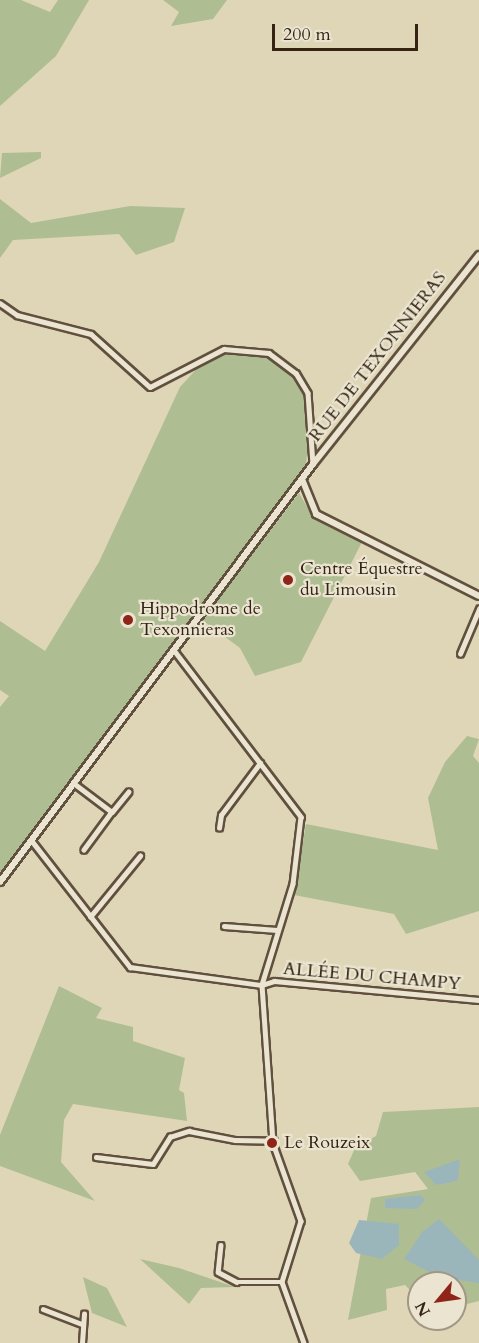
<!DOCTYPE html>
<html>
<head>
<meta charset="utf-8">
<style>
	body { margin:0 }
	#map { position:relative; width:479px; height:1343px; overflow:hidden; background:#dfd6b8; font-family:Cardo,serif }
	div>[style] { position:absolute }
	.green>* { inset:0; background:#afbe92 }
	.water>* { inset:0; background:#9ab6bb }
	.roads { filter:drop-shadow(2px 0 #60503d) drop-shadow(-2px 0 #60503d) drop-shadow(0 2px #60503d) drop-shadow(0 -2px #60503d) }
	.street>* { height:4.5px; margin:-2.25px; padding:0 2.25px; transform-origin:2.25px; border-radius:2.25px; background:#eae4d1 }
	.secondary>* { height:6px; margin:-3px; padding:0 3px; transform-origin:3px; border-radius:3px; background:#eae4d1 }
	.dots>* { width:16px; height:16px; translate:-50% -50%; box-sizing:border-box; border:3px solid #eae4d1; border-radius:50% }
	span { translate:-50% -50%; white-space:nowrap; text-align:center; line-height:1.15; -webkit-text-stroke:4.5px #eae4d1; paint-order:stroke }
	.street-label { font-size:18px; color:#352414 }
	.poi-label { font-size:18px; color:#352414 }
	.left { translate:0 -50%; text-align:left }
	.north { position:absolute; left:407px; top:1271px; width:60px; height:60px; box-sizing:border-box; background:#eae4d1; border:2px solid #a29785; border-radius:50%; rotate:241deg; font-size:16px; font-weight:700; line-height:24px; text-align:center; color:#352414 }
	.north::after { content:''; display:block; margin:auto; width:21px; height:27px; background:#8f2418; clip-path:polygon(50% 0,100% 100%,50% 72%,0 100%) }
	.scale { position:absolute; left:272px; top:24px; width:146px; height:27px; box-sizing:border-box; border:3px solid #352414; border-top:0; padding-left:8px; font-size:18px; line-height:21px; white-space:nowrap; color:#352414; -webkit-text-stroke:4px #eae4d1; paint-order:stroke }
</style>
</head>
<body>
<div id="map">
	<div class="green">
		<i style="clip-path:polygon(0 0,21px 0,50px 12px,58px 0,89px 0,56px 56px,0 106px)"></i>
		<i style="clip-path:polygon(163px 0,227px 0,213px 19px,171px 26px,179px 12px)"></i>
		<i style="clip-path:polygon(41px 152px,41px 158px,0 178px,2px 153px)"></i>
		<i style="clip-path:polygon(0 199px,31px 223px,130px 206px,185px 208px,174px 242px,136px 255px,119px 234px,13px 240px,0 258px)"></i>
		<i style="clip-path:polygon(227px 352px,263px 355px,297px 380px,308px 403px,310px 423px,306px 465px,0 873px,0 707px,9px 696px,0 690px,0 621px,45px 651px,99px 562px,180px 387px,201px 364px)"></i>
		<i style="clip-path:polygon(299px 493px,313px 517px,363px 540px,301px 662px,255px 676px,240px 648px,202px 620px)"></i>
		<i style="clip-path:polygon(467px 736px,479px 739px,473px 756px,479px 763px,479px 911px,406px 934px,394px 914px,294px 895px,306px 824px,438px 850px,428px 798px,445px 762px)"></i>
		<i style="clip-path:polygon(59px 986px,102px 1008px,96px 1018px,133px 1027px,133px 1041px,185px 1058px,179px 1090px,184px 1093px,187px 1121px,73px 1104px,64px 1120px,61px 1162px,95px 1201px,0 1166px,0 1135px)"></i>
		<i style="clip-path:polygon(479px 1107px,479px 1301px,455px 1307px,455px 1283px,419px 1283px,419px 1299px,405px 1285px,386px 1289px,387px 1310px,348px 1320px,371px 1198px,428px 1189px,415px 1172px,360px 1181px,348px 1164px,355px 1148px,376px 1136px,383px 1112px)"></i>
		<i style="clip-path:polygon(140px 1259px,179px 1268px,235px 1287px,201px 1288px,189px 1304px)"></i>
		<i style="clip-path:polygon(83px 1277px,107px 1288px,127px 1327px,92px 1313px)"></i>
	</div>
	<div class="water">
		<i style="clip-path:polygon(460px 1159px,458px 1180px,448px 1183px,436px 1185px,424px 1172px)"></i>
		<i style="clip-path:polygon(420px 1195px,425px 1200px,417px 1209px,385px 1208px,385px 1199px)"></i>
		<i style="clip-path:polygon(439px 1219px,479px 1260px,479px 1283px,439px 1277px,404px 1259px,422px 1232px)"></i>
		<i style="clip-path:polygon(359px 1220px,399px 1224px,399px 1245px,382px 1259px,356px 1253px,349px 1243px)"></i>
	</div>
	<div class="roads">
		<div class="street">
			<i style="left:0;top:303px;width:21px;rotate:35deg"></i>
			<i style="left:17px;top:315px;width:76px;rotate:14.4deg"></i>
			<i style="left:91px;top:334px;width:79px;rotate:41.9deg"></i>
			<i style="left:150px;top:387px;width:83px;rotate:-27.2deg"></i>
			<i style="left:224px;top:349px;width:45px;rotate:5.1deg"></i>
			<i style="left:269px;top:353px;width:34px;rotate:37deg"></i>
			<i style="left:296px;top:373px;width:23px;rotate:59deg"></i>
			<i style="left:308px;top:393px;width:71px;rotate:86deg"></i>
			<i style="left:174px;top:650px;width:210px;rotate:52.7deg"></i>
			<i style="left:301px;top:817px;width:67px;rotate:96.8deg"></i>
			<i style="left:293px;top:884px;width:106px;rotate:107.1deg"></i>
			<i style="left:460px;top:654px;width:49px;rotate:-67.1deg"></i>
			<i style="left:75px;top:784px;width:46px;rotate:37.1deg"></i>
			<i style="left:112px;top:812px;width:47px;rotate:126.4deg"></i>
			<i style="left:112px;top:812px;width:26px;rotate:-51deg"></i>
			<i style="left:219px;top:828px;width:13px;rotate:-81deg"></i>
			<i style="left:221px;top:815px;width:65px;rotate:-53.1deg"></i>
			<i style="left:32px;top:841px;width:160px;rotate:52.1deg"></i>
			<i style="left:130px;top:967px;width:133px;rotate:7.8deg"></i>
			<i style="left:262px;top:985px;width:158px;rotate:86deg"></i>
			<i style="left:273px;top:1143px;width:83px;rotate:70.3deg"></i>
			<i style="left:301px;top:1221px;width:64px;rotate:107.3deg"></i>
			<i style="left:282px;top:1282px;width:65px;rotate:70.2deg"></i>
			<i style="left:90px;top:917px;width:79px;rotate:-50.7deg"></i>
			<i style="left:224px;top:926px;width:53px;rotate:4.3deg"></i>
			<i style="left:262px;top:985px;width:13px;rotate:-18deg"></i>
			<i style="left:274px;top:981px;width:206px;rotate:5.3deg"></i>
			<i style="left:96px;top:1157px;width:57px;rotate:7deg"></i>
			<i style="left:153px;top:1164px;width:32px;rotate:-58deg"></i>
			<i style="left:170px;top:1137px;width:20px;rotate:-18deg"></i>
			<i style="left:189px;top:1131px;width:47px;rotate:11.1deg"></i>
			<i style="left:235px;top:1140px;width:39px;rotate:1deg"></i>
			<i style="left:221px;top:1245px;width:27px;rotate:96deg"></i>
			<i style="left:218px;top:1272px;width:21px;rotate:28deg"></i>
			<i style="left:237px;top:1282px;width:45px"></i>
			<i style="left:43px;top:1309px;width:42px;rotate:21deg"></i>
			<i style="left:82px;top:1343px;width:29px;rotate:-86deg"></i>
		</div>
		<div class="secondary">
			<i style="left:302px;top:479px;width:38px;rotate:68deg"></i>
			<i style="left:316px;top:514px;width:182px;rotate:26.7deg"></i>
			<i style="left:0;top:882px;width:522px;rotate:-53.17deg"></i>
			<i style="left:313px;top:464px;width:267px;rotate:-51.5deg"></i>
		</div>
	</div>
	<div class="dots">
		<i style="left:288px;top:580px;background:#8f2418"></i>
		<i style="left:128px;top:620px;background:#8f2418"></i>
		<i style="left:272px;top:1143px;background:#8f2418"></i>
	</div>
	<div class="street-label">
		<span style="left:378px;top:357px;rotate:-52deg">RUE DE TEXONNIERAS</span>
		<span style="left:372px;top:977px;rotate:5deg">ALLÉE DU CHAMPY</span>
	</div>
	<div class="poi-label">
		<span class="left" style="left:300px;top:580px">Centre Équestre<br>du Limousin</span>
		<span class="left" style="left:140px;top:620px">Hippodrome de<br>Texonnieras</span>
		<span class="left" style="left:284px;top:1143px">Le Rouzeix</span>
	</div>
	<div class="north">N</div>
	<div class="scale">200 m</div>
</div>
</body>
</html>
